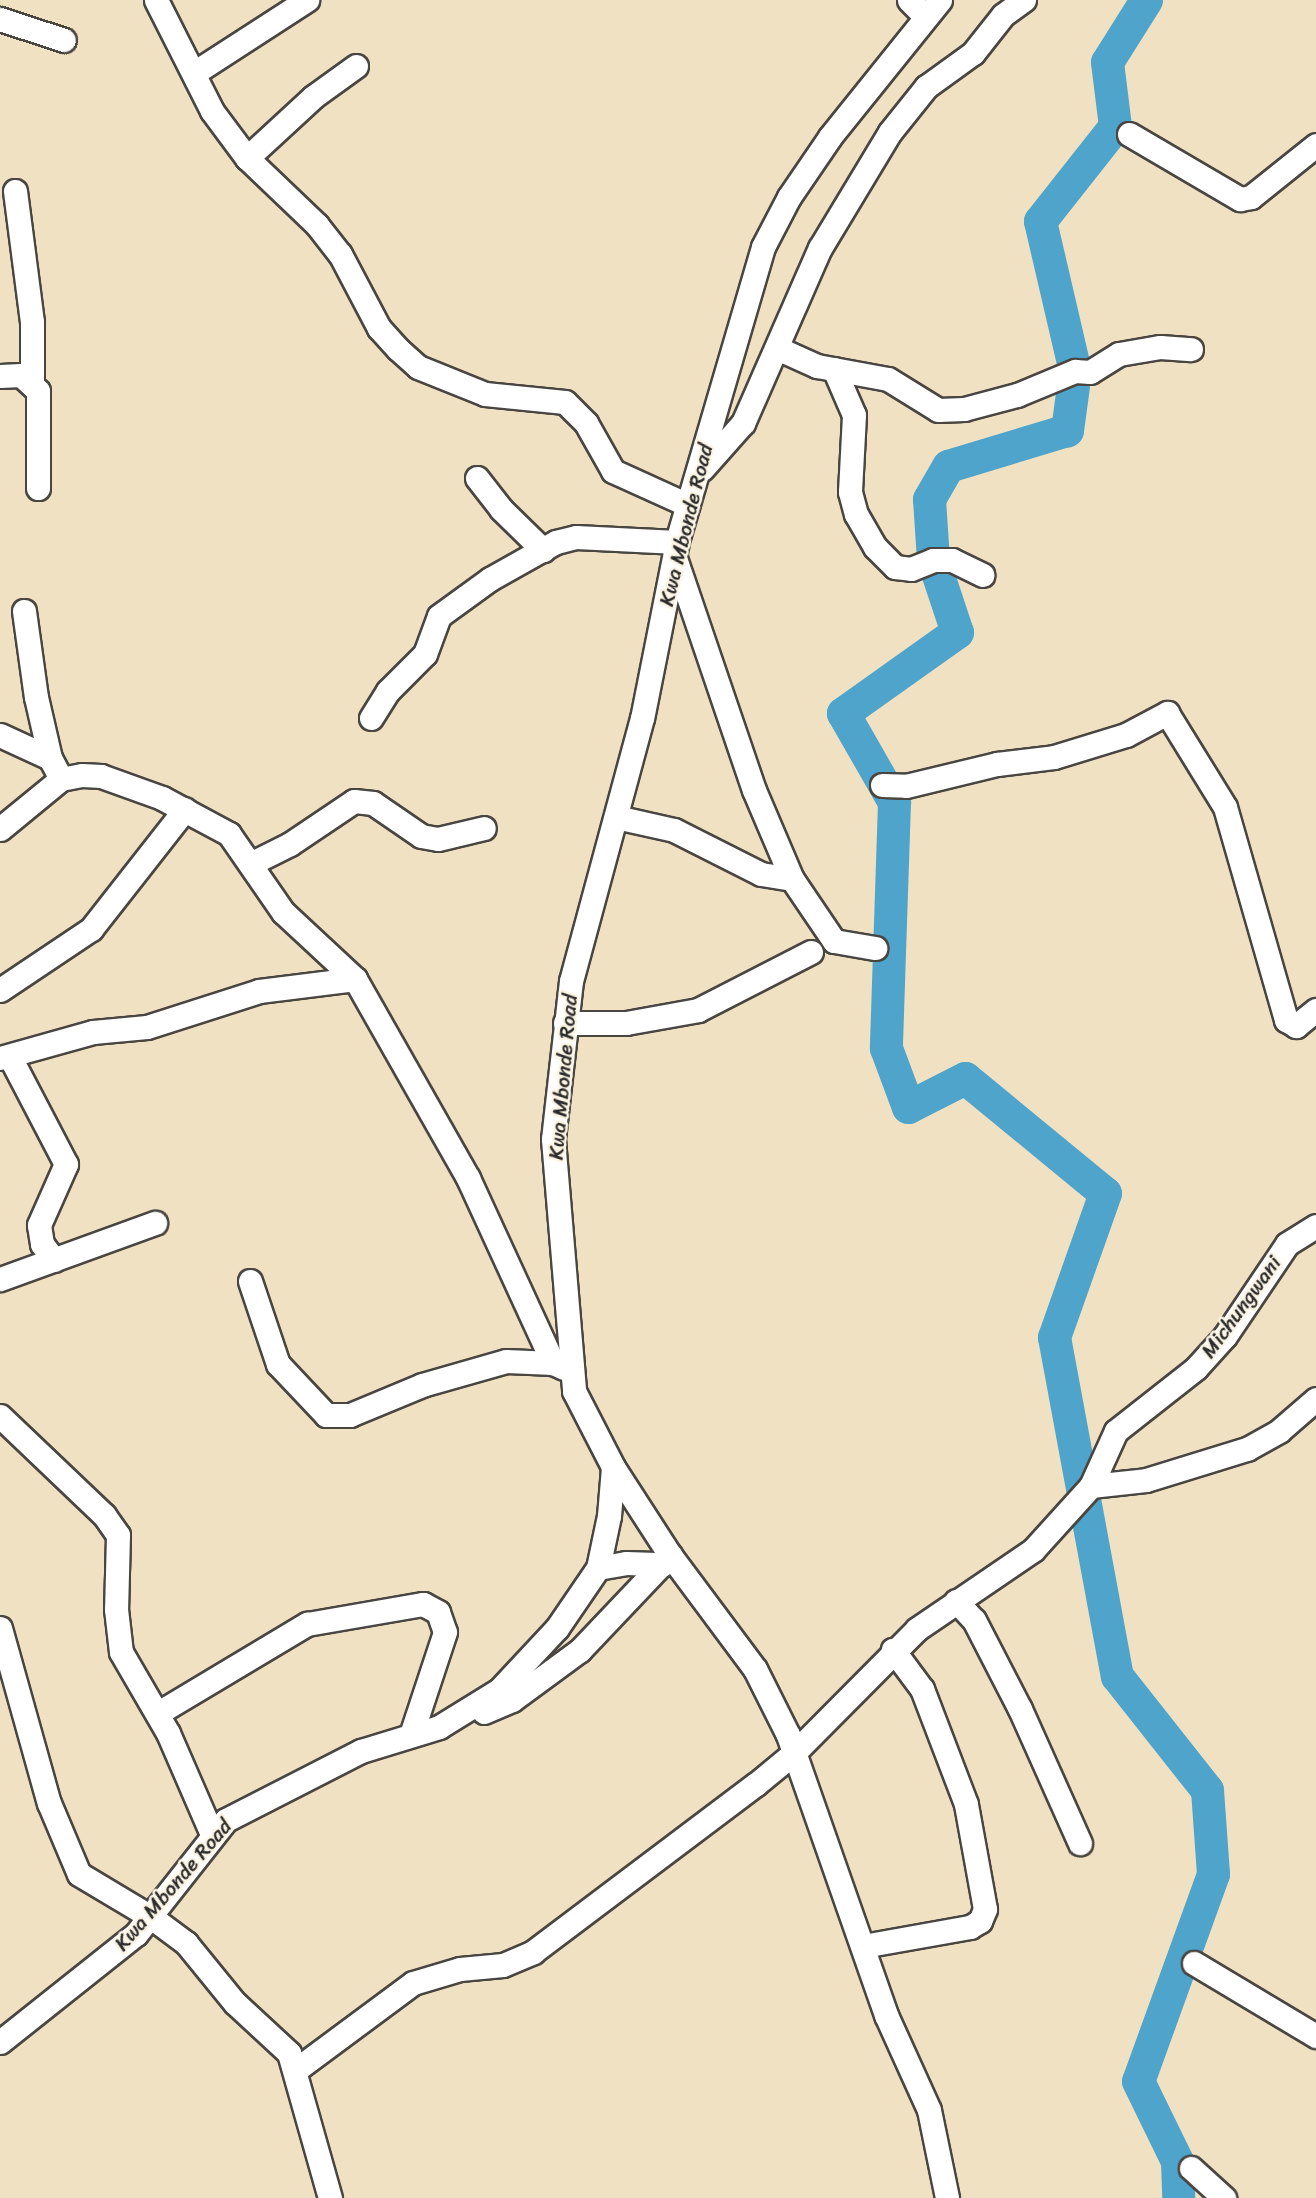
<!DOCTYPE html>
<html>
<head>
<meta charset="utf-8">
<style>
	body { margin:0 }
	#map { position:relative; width:1316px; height:2198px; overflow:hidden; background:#f0e1c3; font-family:Sriracha,sans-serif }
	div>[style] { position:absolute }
	.river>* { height:33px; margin:-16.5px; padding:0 16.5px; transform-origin:16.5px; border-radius:16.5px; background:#4ea4cb }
	.roads { filter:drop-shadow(2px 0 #494642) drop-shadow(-2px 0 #494642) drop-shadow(0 2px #494642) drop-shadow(0 -2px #494642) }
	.minor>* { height:23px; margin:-11.5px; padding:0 11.5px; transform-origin:11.5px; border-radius:11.5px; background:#fff }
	span { translate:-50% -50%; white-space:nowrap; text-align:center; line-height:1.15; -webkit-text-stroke:5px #fcf5e5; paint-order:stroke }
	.street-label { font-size:21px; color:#2b2b2b }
</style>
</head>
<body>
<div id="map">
	<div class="river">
		<i style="left:1146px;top:0;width:73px;rotate:122.2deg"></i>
		<i style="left:1107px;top:62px;width:64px;rotate:82.9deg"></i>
		<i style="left:1115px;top:126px;width:121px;rotate:128.3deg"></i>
		<i style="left:1040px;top:221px;width:154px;rotate:76.9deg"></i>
		<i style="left:1075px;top:371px;width:60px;rotate:97.7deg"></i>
		<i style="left:1067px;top:430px;width:124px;rotate:163.2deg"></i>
		<i style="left:948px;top:466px;width:38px;rotate:120deg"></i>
		<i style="left:929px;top:499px;width:61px;rotate:86.2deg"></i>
		<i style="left:933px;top:560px;width:76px;rotate:71.6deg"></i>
		<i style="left:957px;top:632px;width:140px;rotate:144.6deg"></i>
		<i style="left:843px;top:713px;width:103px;rotate:60.2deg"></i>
		<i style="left:894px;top:802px;width:246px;rotate:91.9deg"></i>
		<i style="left:886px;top:1048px;width:63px;rotate:69.6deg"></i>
		<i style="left:908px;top:1107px;width:64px;rotate:-27deg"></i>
		<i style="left:965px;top:1078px;width:181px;rotate:39.4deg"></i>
		<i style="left:1105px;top:1193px;width:153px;rotate:109.5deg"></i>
		<i style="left:1054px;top:1337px;width:345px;rotate:79.5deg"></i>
		<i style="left:1117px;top:1676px;width:145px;rotate:51.7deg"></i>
		<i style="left:1207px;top:1790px;width:84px;rotate:85.9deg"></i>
		<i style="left:1213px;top:1874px;width:220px;rotate:109.9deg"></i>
		<i style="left:1138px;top:2081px;width:89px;rotate:64deg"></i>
		<i style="left:1177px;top:2161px;width:37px;rotate:88deg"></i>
	</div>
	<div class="roads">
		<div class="minor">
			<i style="left:156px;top:0;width:124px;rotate:63.2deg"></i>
			<i style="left:212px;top:111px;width:59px;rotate:53.3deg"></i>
			<i style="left:247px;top:158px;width:97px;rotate:43.7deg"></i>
			<i style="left:317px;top:225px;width:37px;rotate:52deg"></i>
			<i style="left:340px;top:254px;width:84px;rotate:62.2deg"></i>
			<i style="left:379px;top:328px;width:28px;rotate:48deg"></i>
			<i style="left:398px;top:349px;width:27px;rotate:42deg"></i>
			<i style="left:418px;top:367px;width:72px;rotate:21.9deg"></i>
			<i style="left:485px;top:394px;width:80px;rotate:5.7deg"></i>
			<i style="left:565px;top:402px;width:30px;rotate:45deg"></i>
			<i style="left:586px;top:423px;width:55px;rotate:60.6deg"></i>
			<i style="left:613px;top:471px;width:82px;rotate:24.4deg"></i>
			<i style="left:909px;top:0;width:23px;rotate:45deg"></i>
			<i style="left:940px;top:0;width:176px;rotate:128.8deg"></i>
			<i style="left:830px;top:137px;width:73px;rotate:124.3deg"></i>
			<i style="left:789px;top:197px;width:56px;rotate:117.5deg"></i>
			<i style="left:763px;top:247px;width:307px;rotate:106.3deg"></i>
			<i style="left:677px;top:542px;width:179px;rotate:101.2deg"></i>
			<i style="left:642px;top:718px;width:272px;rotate:105.1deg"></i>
			<i style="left:571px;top:981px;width:159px;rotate:96.5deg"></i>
			<i style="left:553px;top:1139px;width:253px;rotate:85.2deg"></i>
			<i style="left:574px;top:1391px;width:85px;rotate:62.8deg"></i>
			<i style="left:613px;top:1467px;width:105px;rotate:57.1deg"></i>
			<i style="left:670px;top:1555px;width:142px;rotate:53.3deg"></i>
			<i style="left:755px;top:1669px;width:74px;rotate:63.4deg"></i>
			<i style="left:788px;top:1735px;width:297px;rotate:70.7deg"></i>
			<i style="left:886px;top:2015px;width:104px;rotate:65.6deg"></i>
			<i style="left:929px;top:2110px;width:90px;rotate:78.4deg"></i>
			<i style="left:0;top:19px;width:67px;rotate:18.2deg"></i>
			<i style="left:194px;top:73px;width:135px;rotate:-32.9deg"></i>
			<i style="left:1129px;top:134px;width:129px;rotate:30.4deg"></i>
			<i style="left:1240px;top:199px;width:11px;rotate:-10deg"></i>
			<i style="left:1251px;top:197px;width:83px;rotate:-38.7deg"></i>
			<i style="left:247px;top:158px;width:90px;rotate:-42.7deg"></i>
			<i style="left:313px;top:97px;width:53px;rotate:-35.8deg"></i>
			<i style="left:15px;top:191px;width:132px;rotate:82.6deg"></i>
			<i style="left:32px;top:322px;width:60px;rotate:90deg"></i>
			<i style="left:779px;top:349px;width:42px;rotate:24.1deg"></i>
			<i style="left:817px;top:366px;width:72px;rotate:10.4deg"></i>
			<i style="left:888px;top:379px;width:59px;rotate:31.8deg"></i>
			<i style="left:938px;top:410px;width:26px;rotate:-2deg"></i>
			<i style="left:964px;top:409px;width:55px;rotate:-14.8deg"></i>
			<i style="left:1017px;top:395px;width:63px;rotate:-22.5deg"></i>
			<i style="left:1075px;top:371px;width:15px;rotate:4deg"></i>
			<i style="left:1090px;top:372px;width:34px;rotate:-32deg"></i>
			<i style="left:1119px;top:354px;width:42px;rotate:-9.7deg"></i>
			<i style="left:1160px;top:347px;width:31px;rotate:4deg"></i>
			<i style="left:834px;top:369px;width:50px;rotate:66.5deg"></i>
			<i style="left:854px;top:415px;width:77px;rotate:93deg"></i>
			<i style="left:850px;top:492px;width:23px;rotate:75deg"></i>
			<i style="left:856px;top:514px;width:38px;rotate:60deg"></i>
			<i style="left:875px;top:547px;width:28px;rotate:45deg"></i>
			<i style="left:895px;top:567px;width:16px;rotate:7deg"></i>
			<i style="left:911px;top:569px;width:24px;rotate:-22deg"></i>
			<i style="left:933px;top:560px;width:19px"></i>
			<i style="left:952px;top:560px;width:34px;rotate:26deg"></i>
			<i style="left:0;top:376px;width:21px;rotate:-3deg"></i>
			<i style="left:21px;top:375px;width:23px;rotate:43deg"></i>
			<i style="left:38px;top:391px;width:97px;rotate:90deg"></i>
			<i style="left:702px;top:469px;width:62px;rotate:-48.3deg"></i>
			<i style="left:743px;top:423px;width:191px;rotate:-66.3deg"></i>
			<i style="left:820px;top:248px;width:135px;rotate:-58.9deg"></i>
			<i style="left:890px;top:132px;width:58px;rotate:-51.3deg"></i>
			<i style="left:926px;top:87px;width:58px;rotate:-35.9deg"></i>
			<i style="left:973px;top:53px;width:48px;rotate:-51.7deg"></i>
			<i style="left:1003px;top:15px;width:26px;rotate:-36deg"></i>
			<i style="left:477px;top:478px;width:39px;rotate:52deg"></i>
			<i style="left:501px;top:509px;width:59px;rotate:44.3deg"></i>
			<i style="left:675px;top:558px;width:245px;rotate:71.2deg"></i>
			<i style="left:754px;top:790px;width:97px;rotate:66.9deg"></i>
			<i style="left:792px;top:879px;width:75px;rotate:55.9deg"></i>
			<i style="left:834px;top:941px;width:42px;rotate:9.7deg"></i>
			<i style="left:24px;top:611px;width:87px;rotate:82.1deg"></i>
			<i style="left:36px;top:697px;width:63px;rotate:77.1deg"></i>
			<i style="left:50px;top:758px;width:24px;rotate:62deg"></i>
			<i style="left:371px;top:718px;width:32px;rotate:-58deg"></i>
			<i style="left:388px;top:691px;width:52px;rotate:-45deg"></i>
			<i style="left:425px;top:654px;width:40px;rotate:-69.8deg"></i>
			<i style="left:439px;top:616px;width:63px;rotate:-36deg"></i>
			<i style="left:490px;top:579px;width:76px;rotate:-29.3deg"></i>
			<i style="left:556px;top:542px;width:21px;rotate:-14deg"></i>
			<i style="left:576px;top:537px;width:101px;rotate:2.8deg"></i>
			<i style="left:0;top:735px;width:55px;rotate:24.7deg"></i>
			<i style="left:882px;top:785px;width:24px;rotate:2deg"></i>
			<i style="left:906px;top:786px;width:94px;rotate:-13.6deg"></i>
			<i style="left:997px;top:764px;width:57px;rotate:-7deg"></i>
			<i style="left:1054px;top:757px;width:75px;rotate:-17deg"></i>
			<i style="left:1126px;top:735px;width:47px;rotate:-28.2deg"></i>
			<i style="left:1167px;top:713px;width:110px;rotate:58.3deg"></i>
			<i style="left:1225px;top:807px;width:222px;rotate:74deg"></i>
			<i style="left:1286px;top:1020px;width:12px;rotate:31deg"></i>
			<i style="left:1296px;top:1026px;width:26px;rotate:-39deg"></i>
			<i style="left:616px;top:817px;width:59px;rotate:12.6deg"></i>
			<i style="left:674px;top:830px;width:97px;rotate:26.8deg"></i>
			<i style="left:761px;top:874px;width:31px;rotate:9deg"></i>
			<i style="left:0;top:829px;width:79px;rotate:-39.3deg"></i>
			<i style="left:61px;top:779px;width:21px;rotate:-11deg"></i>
			<i style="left:82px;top:775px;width:19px;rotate:3deg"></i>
			<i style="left:101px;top:776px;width:65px;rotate:19.8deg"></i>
			<i style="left:162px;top:798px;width:76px;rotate:28.2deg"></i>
			<i style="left:229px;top:834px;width:95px;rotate:55.3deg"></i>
			<i style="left:283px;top:912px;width:98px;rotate:42.9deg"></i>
			<i style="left:355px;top:979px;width:229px;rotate:60.4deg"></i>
			<i style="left:468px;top:1178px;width:204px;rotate:65.3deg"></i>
			<i style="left:252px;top:863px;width:42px;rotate:-26.6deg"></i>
			<i style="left:290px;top:844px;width:77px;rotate:-33.9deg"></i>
			<i style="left:354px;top:801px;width:19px;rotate:6deg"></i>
			<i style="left:373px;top:803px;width:58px;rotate:34.5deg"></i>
			<i style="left:421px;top:836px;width:17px;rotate:10deg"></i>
			<i style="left:438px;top:839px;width:47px;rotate:-13.4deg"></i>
			<i style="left:0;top:990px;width:110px;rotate:-33.8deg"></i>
			<i style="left:91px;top:929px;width:152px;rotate:-51.9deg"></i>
			<i style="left:565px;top:1023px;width:61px"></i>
			<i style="left:626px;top:1023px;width:73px;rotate:-10.2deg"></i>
			<i style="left:698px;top:1010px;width:127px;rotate:-27.2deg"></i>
			<i style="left:10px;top:1057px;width:121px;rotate:62.4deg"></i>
			<i style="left:66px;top:1164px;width:67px;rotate:113.9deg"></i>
			<i style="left:39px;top:1225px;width:19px;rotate:81deg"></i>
			<i style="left:42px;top:1244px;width:20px;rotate:53deg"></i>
			<i style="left:0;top:1058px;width:97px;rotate:-15.6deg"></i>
			<i style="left:93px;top:1032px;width:54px;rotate:-5.3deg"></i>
			<i style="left:147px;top:1027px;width:118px;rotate:-17.8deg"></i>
			<i style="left:259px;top:991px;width:97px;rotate:-7.1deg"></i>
			<i style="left:0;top:1279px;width:165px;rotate:-19.9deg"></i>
			<i style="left:250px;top:1281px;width:88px;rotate:71.4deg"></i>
			<i style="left:278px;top:1364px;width:70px;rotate:46.7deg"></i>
			<i style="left:326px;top:1415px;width:24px"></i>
			<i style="left:350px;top:1415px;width:78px;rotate:-22.6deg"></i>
			<i style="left:422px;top:1385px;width:87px;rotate:-15.9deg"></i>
			<i style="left:506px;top:1361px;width:47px;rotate:2.4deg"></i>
			<i style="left:553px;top:1363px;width:12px;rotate:24deg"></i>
			<i style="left:0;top:1416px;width:144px;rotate:43.6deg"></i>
			<i style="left:104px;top:1515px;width:24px;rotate:55deg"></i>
			<i style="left:118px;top:1535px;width:74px;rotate:91.5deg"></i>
			<i style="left:116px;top:1609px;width:43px;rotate:83.4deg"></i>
			<i style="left:121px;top:1652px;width:94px;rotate:59.9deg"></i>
			<i style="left:168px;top:1733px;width:110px;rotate:66.5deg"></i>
			<i style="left:1091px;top:1486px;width:60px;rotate:-65.6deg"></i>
			<i style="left:1116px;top:1431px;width:102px;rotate:-38.2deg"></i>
			<i style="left:1196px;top:1368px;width:43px;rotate:-47.8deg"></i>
			<i style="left:1225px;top:1336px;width:111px;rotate:-56deg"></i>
			<i style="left:1287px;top:1244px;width:34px;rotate:-32deg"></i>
			<i style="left:598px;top:1568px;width:28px;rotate:-10deg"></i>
			<i style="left:626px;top:1563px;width:37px;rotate:2deg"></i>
			<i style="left:956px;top:1601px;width:26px;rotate:47deg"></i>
			<i style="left:974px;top:1620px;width:100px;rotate:62.7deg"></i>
			<i style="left:1020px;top:1709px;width:147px;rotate:65.9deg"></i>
			<i style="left:0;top:1628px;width:182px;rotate:74.4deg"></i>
			<i style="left:49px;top:1803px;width:77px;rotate:67.1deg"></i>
			<i style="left:79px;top:1874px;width:84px;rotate:30.8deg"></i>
			<i style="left:151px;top:1917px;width:44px;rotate:36.6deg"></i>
			<i style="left:186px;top:1943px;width:77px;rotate:50.8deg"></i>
			<i style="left:235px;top:2003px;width:74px;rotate:42.8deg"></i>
			<i style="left:289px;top:2053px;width:151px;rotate:74.2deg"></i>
			<i style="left:484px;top:1712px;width:30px;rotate:-23deg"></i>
			<i style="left:512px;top:1700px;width:84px;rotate:-36.3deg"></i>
			<i style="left:580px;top:1650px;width:131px;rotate:-46.5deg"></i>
			<i style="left:158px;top:1713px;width:174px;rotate:-30.9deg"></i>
			<i style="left:307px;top:1624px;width:118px;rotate:-9.8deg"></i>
			<i style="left:423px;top:1604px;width:17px;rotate:28deg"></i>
			<i style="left:438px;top:1612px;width:21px;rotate:71deg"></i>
			<i style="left:445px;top:1632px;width:108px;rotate:108.3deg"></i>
			<i style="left:863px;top:1946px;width:109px;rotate:-10.1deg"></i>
			<i style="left:970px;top:1927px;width:12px;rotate:-31deg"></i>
			<i style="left:980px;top:1921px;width:13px;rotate:-67deg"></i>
			<i style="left:985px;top:1909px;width:107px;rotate:-100.3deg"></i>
			<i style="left:966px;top:1804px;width:123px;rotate:-110.9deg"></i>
			<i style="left:922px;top:1689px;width:49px;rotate:-126.6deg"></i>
			<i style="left:1194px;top:1963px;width:142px;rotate:30.9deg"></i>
			<i style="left:0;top:2042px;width:174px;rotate:-38.5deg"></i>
			<i style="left:136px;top:1934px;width:145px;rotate:-51.7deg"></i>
			<i style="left:226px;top:1820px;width:152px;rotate:-27.1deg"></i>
			<i style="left:361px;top:1751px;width:82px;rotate:-17.1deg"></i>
			<i style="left:439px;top:1727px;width:70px;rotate:-31.7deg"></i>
			<i style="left:499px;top:1690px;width:85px;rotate:-46.9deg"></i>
			<i style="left:557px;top:1628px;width:73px;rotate:-55.7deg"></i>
			<i style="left:598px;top:1568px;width:53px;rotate:-78.1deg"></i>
			<i style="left:609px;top:1516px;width:49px;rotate:-85.3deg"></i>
			<i style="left:297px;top:2069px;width:144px;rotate:-36.6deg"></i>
			<i style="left:413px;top:1983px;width:49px;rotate:-16.6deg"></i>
			<i style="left:460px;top:1969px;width:43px;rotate:-5.3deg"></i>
			<i style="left:503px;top:1965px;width:33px;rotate:-23deg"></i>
			<i style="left:533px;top:1952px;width:278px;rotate:-37deg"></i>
			<i style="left:755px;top:1785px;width:52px;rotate:-39.5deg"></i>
			<i style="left:795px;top:1752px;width:173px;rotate:-45.2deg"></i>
			<i style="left:917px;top:1629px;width:140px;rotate:-34.3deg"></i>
			<i style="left:1033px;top:1550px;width:86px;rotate:-47.8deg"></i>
			<i style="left:1091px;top:1486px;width:55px;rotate:-6.2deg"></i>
			<i style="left:1146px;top:1480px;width:106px;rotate:-17.1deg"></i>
			<i style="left:1247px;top:1449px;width:37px;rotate:-29deg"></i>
			<i style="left:1279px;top:1431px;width:49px;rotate:-40.9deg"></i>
			<i style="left:1191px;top:2168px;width:45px;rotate:42.3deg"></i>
		</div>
	</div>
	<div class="street-label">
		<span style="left:686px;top:525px;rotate:-76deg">Kwa Mbonde Road</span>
		<span style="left:563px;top:1077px;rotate:-85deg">Kwa Mbonde Road</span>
		<span style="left:1241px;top:1307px;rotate:-54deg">Michungwani</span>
		<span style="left:173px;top:1885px;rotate:-49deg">Kwa Mbonde Road</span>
	</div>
</div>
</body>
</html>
